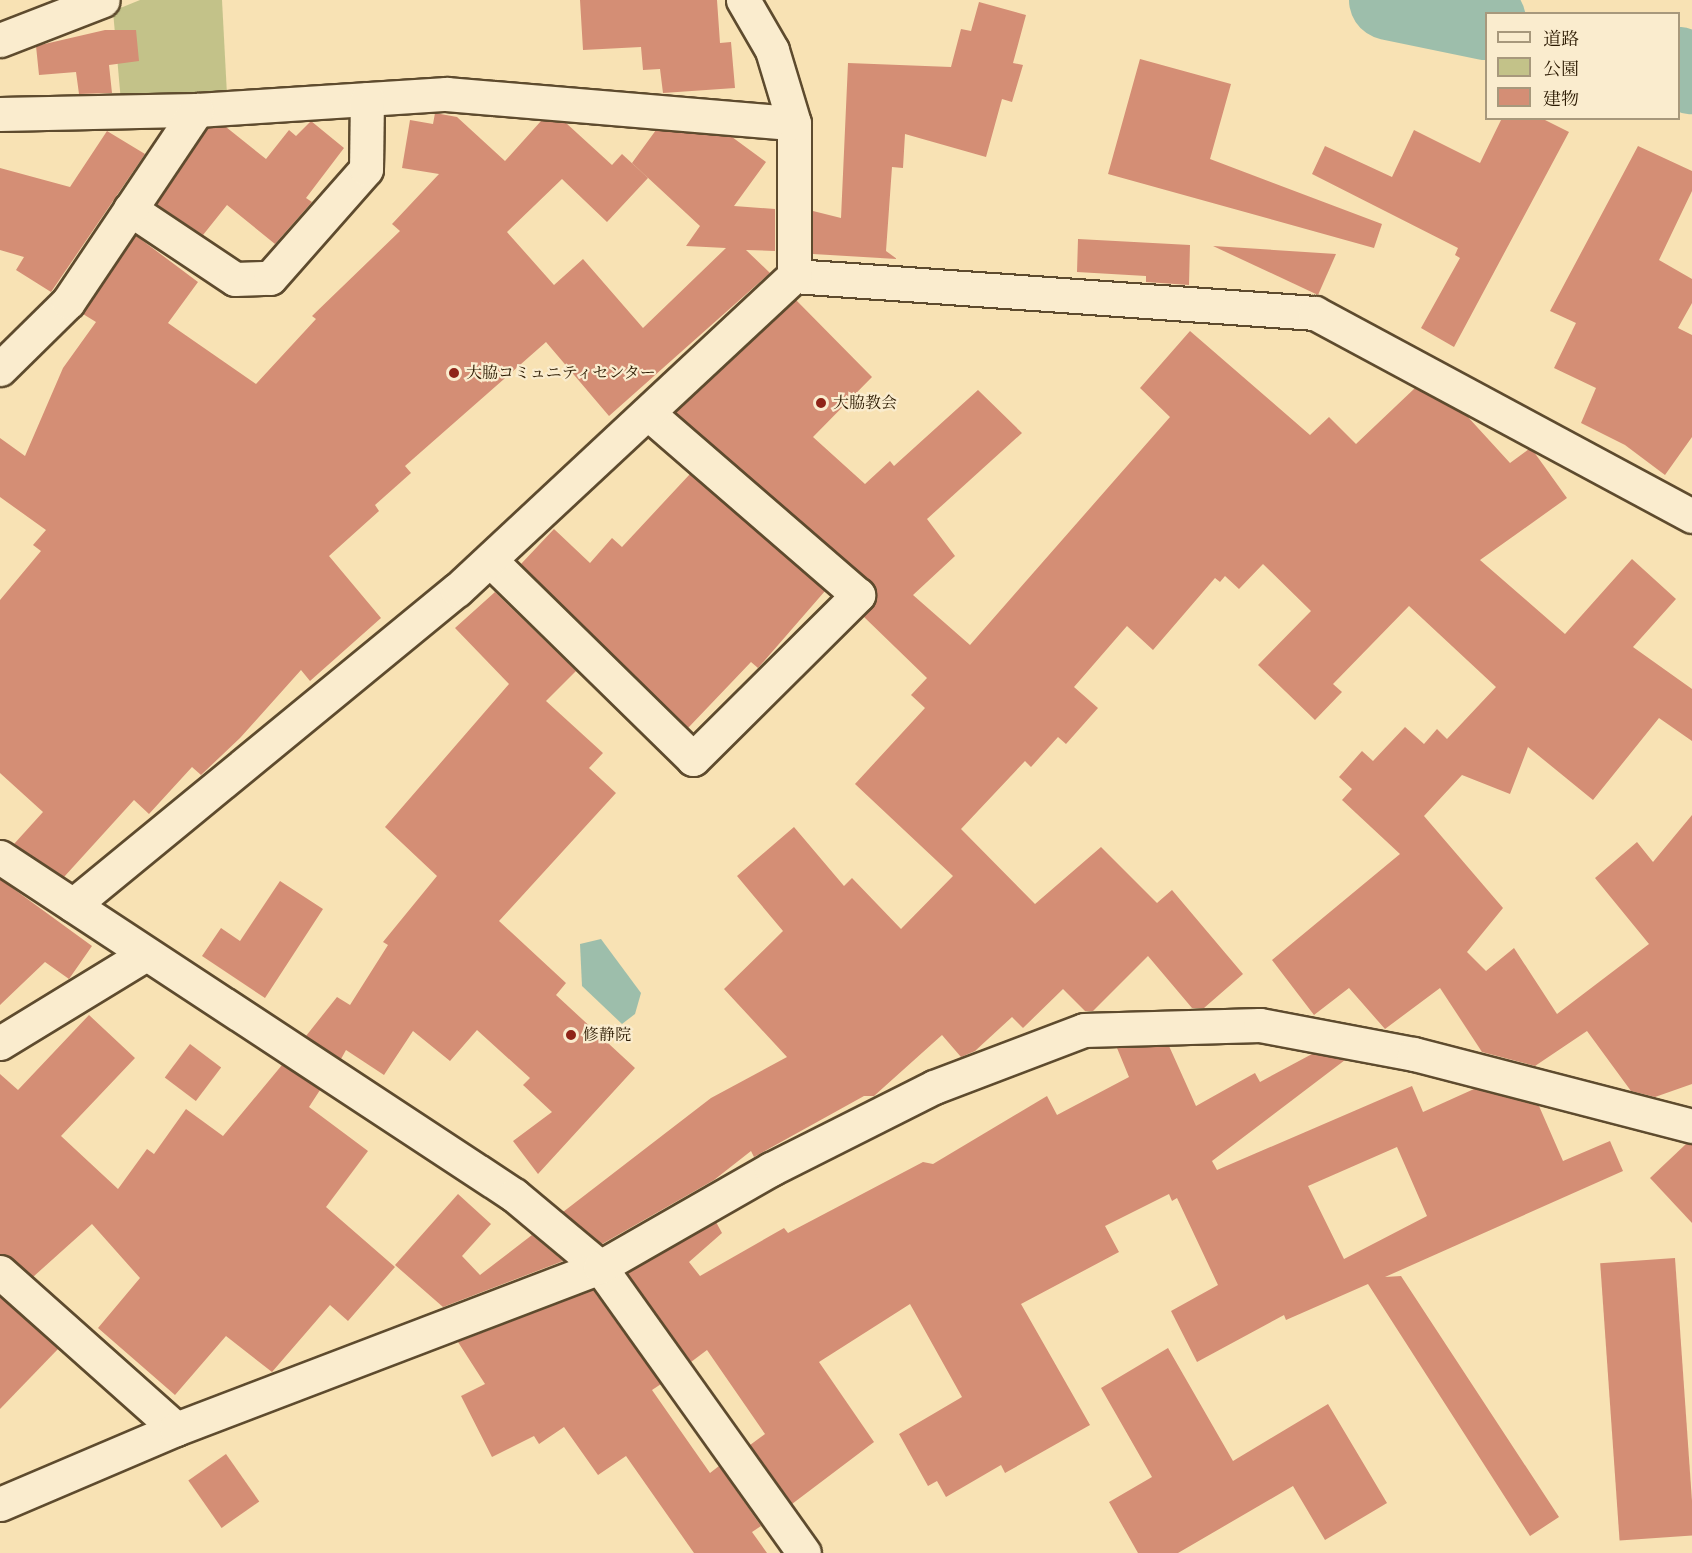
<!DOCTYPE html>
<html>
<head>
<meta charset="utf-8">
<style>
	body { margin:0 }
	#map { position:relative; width:1692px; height:1553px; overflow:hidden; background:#f8e2b4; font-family:Alegreya,"Noto Serif JP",serif }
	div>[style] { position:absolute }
	.green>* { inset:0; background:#c3c289 }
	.water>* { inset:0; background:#9dbeab }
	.river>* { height:80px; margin:-40px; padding:0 40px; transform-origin:40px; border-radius:40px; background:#9dbeab }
	.building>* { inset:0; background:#d48e75; transform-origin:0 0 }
	.roads { filter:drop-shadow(2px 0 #5e4b2e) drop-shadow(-2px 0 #5e4b2e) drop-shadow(0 2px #5e4b2e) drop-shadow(0 -2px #5e4b2e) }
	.minor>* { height:33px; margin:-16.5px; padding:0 16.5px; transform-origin:16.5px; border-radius:16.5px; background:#faecce }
	.dots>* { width:16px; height:16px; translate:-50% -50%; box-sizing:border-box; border:3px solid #faecce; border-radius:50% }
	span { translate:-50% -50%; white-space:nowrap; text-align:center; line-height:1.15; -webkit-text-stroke:4.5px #faecce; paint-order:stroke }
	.poi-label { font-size:16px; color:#2b1901 }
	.left { translate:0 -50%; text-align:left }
	.legend { position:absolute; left:1485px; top:12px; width:195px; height:108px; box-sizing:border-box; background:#faecce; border:2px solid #a7987c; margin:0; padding:8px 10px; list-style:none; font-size:18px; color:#2b1901 }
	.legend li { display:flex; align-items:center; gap:12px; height:30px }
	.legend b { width:30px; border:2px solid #a7987c }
</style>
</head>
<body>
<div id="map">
	<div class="green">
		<i style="clip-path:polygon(140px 0,222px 0,227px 95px,121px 102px,113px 11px)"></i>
	</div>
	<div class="water">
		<i style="clip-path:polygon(601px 939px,641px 993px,635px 1014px,622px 1024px,582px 986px,580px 944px)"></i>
	</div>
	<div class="river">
		<i style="left:1389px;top:0;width:99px;rotate:11.7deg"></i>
		<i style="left:1678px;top:67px;width:16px;rotate:27deg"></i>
	</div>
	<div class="building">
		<i style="clip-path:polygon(580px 0,717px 0,720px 43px,731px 42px,735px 88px,663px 93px,660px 69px,643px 70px,641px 47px,583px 50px)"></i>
		<i style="clip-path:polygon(979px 2px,1026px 15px,1013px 63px,1023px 65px,1012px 102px,1002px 99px,986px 157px,905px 134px,903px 168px,892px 167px,886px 251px,897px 259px,813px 254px,813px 211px,841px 218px,848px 63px,951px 67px,961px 29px,971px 31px)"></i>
		<i style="clip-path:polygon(105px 30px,136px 30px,139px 61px,109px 65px,112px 93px,79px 94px,76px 72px,39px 75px,36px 46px)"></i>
		<i style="clip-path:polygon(1140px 59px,1231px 84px,1210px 159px,1382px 224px,1374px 248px,1108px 174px)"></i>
		<i style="clip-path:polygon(435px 113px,457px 117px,505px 161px,541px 121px,566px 123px,612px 165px,622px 154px,648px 178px,607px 222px,562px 179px,507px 232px,554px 285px,583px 259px,643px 328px,726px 248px,686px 246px,700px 226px,632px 163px,656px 130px,732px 137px,766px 162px,734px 206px,775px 209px,775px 251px,746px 250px,770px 273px,609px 416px,546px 342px,405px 466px,411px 473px,375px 505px,379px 511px,329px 556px,381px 618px,310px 681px,301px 670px,240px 738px,201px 775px,192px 767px,149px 814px,134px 800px,64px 877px,14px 844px,43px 812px,0 773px,0 600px,41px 551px,33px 545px,46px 530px,0 497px,0 438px,25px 456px,63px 368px,96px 322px,83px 314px,135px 235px,198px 282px,168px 323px,256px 384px,316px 319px,312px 316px,400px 231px,392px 224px,439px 174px,402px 168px,410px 120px,433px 124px)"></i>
		<i style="clip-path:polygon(1502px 118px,1541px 118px,1569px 132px,1454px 347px,1421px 328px,1460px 258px,1455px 255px,1458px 248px,1312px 174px,1325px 146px,1392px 177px,1414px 130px,1480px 163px)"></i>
		<i style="clip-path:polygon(311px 121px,344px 148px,306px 198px,312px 202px,275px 244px,227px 205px,203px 235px,156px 204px,207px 128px,226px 127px,266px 159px,289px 130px,296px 136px)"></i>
		<i style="clip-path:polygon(107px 131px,145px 154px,51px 292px,16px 270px,24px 257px,0 250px,0 168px,70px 187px)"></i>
		<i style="clip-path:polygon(1638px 146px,1692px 171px,1692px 191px,1659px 260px,1692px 279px,1692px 303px,1678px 328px,1692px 335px,1692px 437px,1665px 475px,1625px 445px,1581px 423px,1596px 388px,1554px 368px,1576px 323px,1550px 311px)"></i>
		<i style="clip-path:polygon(1078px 239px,1190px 245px,1189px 285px,1146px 282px,1146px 276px,1077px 272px)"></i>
		<i style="clip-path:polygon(1213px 246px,1336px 254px,1318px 295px)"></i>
		<i style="clip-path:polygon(796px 300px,872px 377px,813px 437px,865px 484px,890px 461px,894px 466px,978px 390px,1022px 433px,927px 519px,955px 556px,913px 595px,970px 645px,1170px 417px,1140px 388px,1190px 331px,1310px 435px,1329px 417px,1356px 444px,1415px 388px,1467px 416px,1510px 463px,1529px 449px,1534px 452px,1567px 498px,1480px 560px,1565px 634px,1632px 559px,1676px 599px,1633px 647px,1692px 689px,1692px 741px,1659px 718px,1593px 800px,1528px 747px,1510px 794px,1462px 775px,1424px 816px,1503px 908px,1467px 952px,1486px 971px,1514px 948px,1557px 1014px,1649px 944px,1595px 878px,1637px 842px,1653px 862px,1692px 815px,1692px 1084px,1655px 1097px,1631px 1091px,1587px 1031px,1535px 1066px,1482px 1052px,1440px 988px,1385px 1029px,1349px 988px,1314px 1015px,1272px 960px,1400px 854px,1342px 800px,1352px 789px,1339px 777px,1362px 751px,1373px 761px,1405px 727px,1424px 744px,1437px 729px,1447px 739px,1496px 687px,1409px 606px,1333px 684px,1342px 692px,1315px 720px,1258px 665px,1311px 611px,1263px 564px,1239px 589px,1225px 576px,1220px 582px,1215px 578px,1153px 650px,1127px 626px,1074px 687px,1098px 708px,1066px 744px,1058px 737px,1031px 767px,1025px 761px,961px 829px,1035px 904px,1101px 847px,1157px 903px,1172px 890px,1243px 974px,1204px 1008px,1192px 1008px,1148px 956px,1093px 1011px,1085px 1011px,1063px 989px,1023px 1028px,1012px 1017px,975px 1051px,961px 1057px,942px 1035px,874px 1096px,864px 1096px,754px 1157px,751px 1151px,714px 1180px,602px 1244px,563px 1212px,711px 1098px,787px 1057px,724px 989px,783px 931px,737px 876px,794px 827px,844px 886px,852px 878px,901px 929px,953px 876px,855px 784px,925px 708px,911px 695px,927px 678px,863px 616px,876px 600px,876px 589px,675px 412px)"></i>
		<i style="clip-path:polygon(690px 474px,825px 591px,758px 668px,751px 662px,688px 728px,521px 564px,554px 529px,590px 563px,612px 538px,622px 547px)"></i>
		<i style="clip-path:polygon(495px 592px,576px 671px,546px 701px,603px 753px,589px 768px,616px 793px,499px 921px,566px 983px,556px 995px,635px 1068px,538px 1174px,513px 1141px,552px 1112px,523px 1085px,530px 1078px,477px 1030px,450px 1061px,413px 1031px,384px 1075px,346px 1050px,341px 1059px,306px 1036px,337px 997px,350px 1005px,388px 945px,383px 942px,437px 876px,385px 827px,509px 684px,455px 628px)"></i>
		<i style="clip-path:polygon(0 879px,92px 946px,69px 979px,45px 962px,0 1005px)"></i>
		<i style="clip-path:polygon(280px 881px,323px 909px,265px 998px,202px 956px,221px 928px,240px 941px)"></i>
		<i style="clip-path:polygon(89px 1015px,135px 1058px,61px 1136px,118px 1189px,147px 1149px,154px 1154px,186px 1109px,223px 1136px,282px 1065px,320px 1090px,309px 1107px,368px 1151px,326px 1207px,395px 1267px,348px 1321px,330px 1305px,272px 1372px,226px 1336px,175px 1395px,98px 1328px,140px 1278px,92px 1224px,33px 1277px,0 1254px,0 1074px,18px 1090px)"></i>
		<i style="left:190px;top:1044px;width:39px;height:42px;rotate:37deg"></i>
		<i style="clip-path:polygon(evenodd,1169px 1046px,1196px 1106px,1255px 1073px,1260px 1082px,1312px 1054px,1345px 1060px,1212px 1161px,1217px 1170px,1412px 1086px,1423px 1112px,1474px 1089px,1539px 1106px,1563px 1161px,1610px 1141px,1623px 1171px,1385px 1277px,1401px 1276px,1559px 1517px,1530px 1536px,1368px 1284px,1286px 1320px,1284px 1315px,1197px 1362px,1171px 1311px,1218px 1285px,1177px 1198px,1172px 1201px,1169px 1194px,1105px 1226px,1119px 1252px,1021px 1304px,1090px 1425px,1005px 1473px,1001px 1465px,946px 1497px,937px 1481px,928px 1486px,899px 1434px,962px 1397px,910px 1304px,819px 1362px,874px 1442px,792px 1504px,750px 1445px,765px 1434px,707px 1350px,691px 1362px,627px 1273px,716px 1222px,722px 1233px,689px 1262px,700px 1276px,784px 1228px,788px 1233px,923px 1162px,933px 1164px,1047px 1096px,1057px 1115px,1129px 1077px,1117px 1048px,1169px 1046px,1397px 1147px,1427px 1216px,1344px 1259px,1308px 1186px,1397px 1147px)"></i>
		<i style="clip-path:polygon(1686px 1144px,1692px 1144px,1692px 1223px,1650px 1178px)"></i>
		<i style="clip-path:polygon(458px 1194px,491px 1224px,462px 1256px,480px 1275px,532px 1235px,563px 1261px,443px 1307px,395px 1265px)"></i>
		<i style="left:1675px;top:1258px;width:278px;height:75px;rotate:86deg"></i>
		<i style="clip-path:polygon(593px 1290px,661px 1384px,652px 1390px,710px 1473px,719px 1466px,761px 1526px,752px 1532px,767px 1553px,694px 1553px,626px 1456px,598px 1475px,564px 1427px,539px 1444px,534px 1436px,492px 1457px,461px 1396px,485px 1384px,458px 1342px)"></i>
		<i style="clip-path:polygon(0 1297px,58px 1349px,0 1409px)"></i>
		<i style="clip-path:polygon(1168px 1348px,1233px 1461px,1328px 1404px,1387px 1503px,1325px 1540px,1293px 1486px,1178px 1553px,1138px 1553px,1109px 1502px,1152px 1477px,1101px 1388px)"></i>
		<i style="left:226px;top:1454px;width:58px;height:46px;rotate:55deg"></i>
	</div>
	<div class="roads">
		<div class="minor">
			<i style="left:0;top:40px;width:110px;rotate:-21.2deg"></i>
			<i style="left:0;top:114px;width:197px;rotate:-1.2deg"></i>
			<i style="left:197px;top:110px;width:250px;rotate:-3.7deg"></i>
			<i style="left:446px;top:94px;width:349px;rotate:4.8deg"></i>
			<i style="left:130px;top:209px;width:126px;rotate:33.7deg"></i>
			<i style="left:235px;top:279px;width:35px;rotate:-2deg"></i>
			<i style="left:270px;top:278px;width:145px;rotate:-48.6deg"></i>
			<i style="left:366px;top:169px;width:70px;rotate:-89.2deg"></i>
			<i style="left:794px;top:276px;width:522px;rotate:4.06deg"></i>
			<i style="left:1315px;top:313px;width:428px;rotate:28.3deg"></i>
			<i style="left:0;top:369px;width:95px;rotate:-44.6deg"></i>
			<i style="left:68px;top:302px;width:231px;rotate:-56.1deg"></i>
			<i style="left:490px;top:560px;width:284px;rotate:44.4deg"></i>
			<i style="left:693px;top:759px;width:233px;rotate:-44.8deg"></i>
			<i style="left:858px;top:595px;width:275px;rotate:-139.1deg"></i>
			<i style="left:0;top:857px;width:615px;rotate:33.33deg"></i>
			<i style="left:514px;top:1195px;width:112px;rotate:39.9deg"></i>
			<i style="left:600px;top:1267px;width:351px;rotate:54.5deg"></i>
			<i style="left:73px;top:905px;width:497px;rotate:-39.4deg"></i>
			<i style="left:457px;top:590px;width:461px;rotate:-43deg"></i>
			<i style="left:794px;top:276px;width:153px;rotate:-90deg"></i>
			<i style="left:794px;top:123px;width:76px;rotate:-106.8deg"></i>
			<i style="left:772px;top:50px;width:58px;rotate:-120.1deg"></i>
			<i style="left:0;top:1043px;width:171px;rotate:-31.4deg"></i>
			<i style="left:0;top:1272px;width:236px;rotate:41.7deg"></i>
			<i style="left:0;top:1504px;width:191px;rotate:-23.1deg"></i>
			<i style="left:176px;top:1429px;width:454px;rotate:-20.9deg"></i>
			<i style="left:600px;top:1267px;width:197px;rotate:-29.8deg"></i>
			<i style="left:771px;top:1169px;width:182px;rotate:-26.7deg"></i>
			<i style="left:934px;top:1087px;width:160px;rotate:-20.8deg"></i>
			<i style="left:1084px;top:1030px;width:176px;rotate:-1.6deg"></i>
			<i style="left:1260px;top:1025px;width:157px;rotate:10.7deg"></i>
			<i style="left:1414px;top:1054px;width:287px;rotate:14.5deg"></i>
		</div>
	</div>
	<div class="dots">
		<i style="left:454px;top:373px;background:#8f2418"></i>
		<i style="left:821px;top:403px;background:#8f2418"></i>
		<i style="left:571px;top:1035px;background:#8f2418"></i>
	</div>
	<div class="poi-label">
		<span class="left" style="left:466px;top:373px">大脇コミュニティセンター</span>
		<span class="left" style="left:833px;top:403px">大脇教会</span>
		<span class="left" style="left:583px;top:1035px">修静院</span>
	</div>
	<ul class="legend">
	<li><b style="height:8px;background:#faecce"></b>道路</li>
	<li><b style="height:16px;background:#c3c289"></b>公園</li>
	<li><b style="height:16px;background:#d48e75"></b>建物</li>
	</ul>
</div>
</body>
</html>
